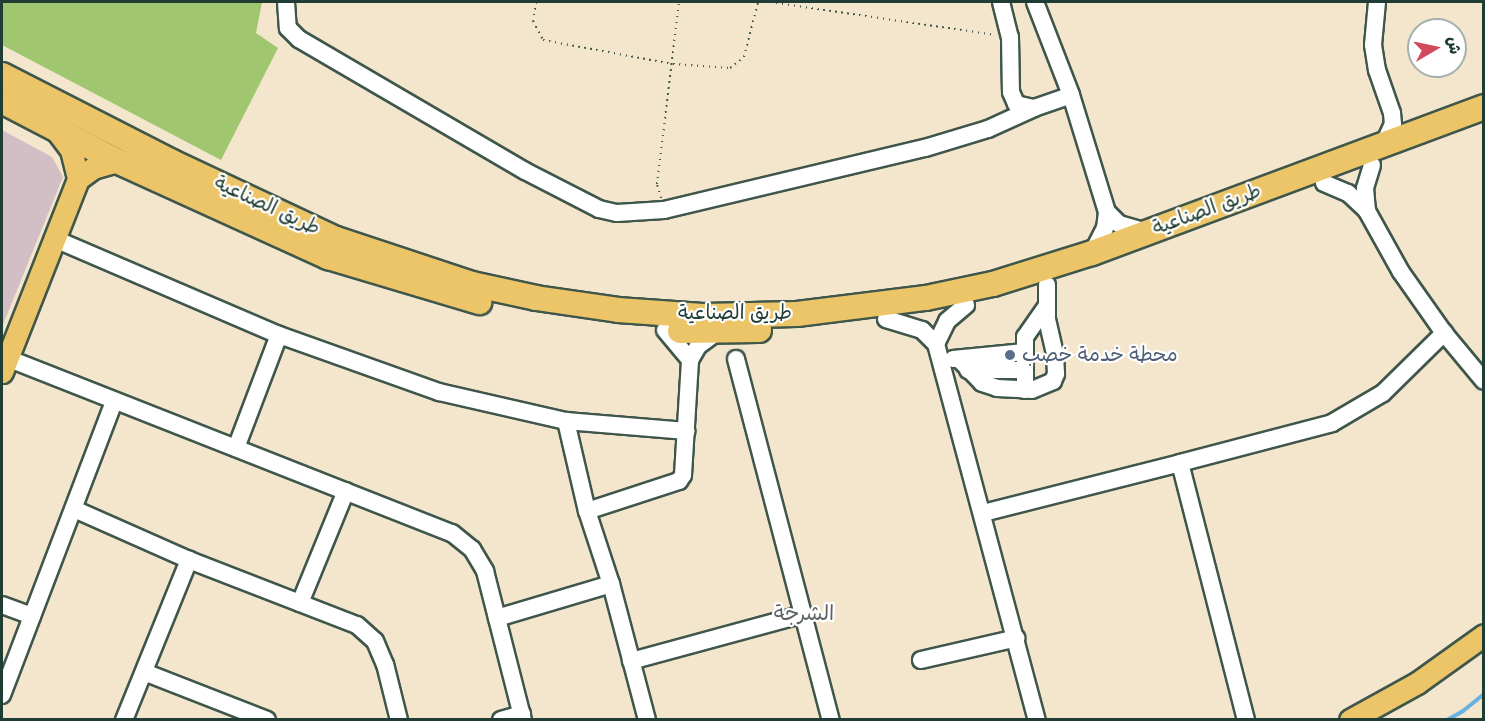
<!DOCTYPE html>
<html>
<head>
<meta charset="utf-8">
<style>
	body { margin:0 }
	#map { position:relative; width:1485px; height:721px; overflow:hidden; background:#f4e5cd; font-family:Mynerve,"Playpen Sans Arabic",sans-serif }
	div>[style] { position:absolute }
	.industrial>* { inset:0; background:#d2bec5 }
	.green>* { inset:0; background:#a1c670 }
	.stream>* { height:4px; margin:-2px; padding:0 2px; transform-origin:2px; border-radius:2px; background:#68b2e1 }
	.path>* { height:2px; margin-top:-1px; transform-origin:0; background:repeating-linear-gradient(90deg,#3f564b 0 1.5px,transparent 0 6px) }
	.roads { filter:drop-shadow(2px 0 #3f564b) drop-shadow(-2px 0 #3f564b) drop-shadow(0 2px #3f564b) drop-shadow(0 -2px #3f564b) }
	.minor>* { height:16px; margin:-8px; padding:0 8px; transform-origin:8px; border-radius:8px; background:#fff }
	.major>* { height:21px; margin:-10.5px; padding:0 10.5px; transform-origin:10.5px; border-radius:10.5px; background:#edc569 }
	.highway>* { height:24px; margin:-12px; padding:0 12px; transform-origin:12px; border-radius:12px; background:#edc569 }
	.dots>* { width:16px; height:16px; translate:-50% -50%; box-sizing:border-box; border:3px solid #fff; border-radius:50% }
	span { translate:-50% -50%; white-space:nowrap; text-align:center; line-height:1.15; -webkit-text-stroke:4.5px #fff; paint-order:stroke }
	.street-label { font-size:20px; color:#1f3d34 }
	.service-label { font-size:20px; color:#4e5e75 }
	.left { translate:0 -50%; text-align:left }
	.neighbourhood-label { font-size:21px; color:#5f6366 }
	.frame { position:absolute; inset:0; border:3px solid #1f3d34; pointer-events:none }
	.north { position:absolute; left:1407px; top:18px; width:60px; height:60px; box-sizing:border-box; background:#fff; border:2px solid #a5b1ae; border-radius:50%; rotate:81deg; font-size:16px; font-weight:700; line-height:24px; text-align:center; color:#1f3d34 }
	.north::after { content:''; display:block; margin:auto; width:21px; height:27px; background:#d1495b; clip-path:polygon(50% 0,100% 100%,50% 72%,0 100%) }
</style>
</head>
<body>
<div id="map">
	<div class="industrial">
		<i style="clip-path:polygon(2px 130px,52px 157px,63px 177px,2px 327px)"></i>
	</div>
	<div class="green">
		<i style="clip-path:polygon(2px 2px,262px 2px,256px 33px,278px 48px,221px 160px,2px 45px)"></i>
	</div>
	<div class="stream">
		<i style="left:1447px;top:720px;width:18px;rotate:-29deg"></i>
		<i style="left:1463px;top:711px;width:27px;rotate:-39deg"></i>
	</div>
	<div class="path">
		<i style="left:536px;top:2px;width:19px;rotate:99deg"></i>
		<i style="left:533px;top:21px;width:21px;rotate:62deg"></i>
		<i style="left:543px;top:40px;width:132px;rotate:10.5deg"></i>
		<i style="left:673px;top:64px;width:57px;rotate:4deg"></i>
		<i style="left:730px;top:68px;width:18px;rotate:-38deg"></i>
		<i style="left:744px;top:57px;width:57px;rotate:-75.7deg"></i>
		<i style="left:770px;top:2px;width:228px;rotate:8.3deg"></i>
		<i style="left:661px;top:198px;width:15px;rotate:-106deg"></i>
		<i style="left:657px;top:184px;width:183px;rotate:-83.1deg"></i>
	</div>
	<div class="roads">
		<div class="minor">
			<i style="left:286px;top:2px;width:26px;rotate:86deg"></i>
			<i style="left:288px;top:28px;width:16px;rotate:45deg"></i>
			<i style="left:299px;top:39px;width:262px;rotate:30.3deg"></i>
			<i style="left:525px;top:171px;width:83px;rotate:27.2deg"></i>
			<i style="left:599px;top:209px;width:18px;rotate:13deg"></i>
			<i style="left:617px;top:213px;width:47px;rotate:-3.7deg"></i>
			<i style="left:664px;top:210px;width:268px;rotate:-13.4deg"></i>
			<i style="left:925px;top:148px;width:66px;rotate:-16.8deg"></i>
			<i style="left:988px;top:129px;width:51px;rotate:-24.5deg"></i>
			<i style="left:1034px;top:108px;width:39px;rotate:-19deg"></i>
			<i style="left:1001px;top:2px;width:36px;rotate:76deg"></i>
			<i style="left:1010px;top:37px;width:55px;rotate:89deg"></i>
			<i style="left:1011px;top:92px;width:13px;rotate:67deg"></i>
			<i style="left:1016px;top:104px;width:18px;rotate:13deg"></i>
			<i style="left:1035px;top:2px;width:100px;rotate:68.8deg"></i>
			<i style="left:1071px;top:95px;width:122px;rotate:72.9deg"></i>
			<i style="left:1107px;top:212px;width:16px;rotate:97deg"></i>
			<i style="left:1105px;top:228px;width:28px;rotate:117deg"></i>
			<i style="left:1377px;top:2px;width:43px;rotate:95.3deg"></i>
			<i style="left:1373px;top:45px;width:25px;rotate:81deg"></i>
			<i style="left:1377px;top:70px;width:46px;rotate:70.8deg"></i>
			<i style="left:1392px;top:113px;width:11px;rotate:85deg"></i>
			<i style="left:1393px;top:124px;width:23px;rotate:115deg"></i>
			<i style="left:1324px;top:183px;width:26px;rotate:23deg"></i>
			<i style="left:1348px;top:193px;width:26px;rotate:43deg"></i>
			<i style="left:1367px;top:211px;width:70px;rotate:60.9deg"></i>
			<i style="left:1401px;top:272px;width:75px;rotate:54.8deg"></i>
			<i style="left:1444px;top:333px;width:62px;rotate:50.2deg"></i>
			<i style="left:1367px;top:211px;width:23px;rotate:-95deg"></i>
			<i style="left:1365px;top:188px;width:24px;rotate:-73deg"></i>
			<i style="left:1107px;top:212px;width:17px;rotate:45deg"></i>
			<i style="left:1119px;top:224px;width:29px;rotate:16deg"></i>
			<i style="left:55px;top:239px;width:244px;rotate:23.2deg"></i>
			<i style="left:279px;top:335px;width:170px;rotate:19.6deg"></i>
			<i style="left:439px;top:392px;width:130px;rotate:12.9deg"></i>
			<i style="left:566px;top:421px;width:121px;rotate:4.7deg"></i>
			<i style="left:886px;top:319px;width:38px;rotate:17deg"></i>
			<i style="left:922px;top:330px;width:20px;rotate:45deg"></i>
			<i style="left:936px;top:344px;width:389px;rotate:75deg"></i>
			<i style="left:665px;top:330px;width:39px;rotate:50deg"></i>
			<i style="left:936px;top:344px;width:25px;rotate:-64deg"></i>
			<i style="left:947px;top:321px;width:25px;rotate:-40deg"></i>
			<i style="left:7px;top:358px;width:478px;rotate:21.5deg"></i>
			<i style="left:452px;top:533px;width:26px;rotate:39deg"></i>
			<i style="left:472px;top:549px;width:26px;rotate:59deg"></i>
			<i style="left:485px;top:571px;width:154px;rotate:75.7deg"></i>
			<i style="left:736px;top:359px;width:373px;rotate:75.3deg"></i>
			<i style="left:953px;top:359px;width:72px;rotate:-5.6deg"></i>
			<i style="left:959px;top:359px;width:33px;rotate:46deg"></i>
			<i style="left:982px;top:383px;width:16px;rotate:18deg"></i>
			<i style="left:997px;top:388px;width:35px;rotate:3deg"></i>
			<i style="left:1032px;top:390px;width:23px;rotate:-23deg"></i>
			<i style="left:1053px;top:381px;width:8px;rotate:-67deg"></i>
			<i style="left:1056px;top:374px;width:20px;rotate:-93deg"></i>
			<i style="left:1055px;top:354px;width:36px;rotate:-103deg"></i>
			<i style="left:1047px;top:319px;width:34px;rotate:-90deg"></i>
			<i style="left:968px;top:370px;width:57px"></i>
			<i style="left:1025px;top:390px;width:53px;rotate:-90deg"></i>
			<i style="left:1025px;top:337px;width:38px;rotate:-55deg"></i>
			<i style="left:566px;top:421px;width:92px;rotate:76.9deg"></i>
			<i style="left:236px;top:448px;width:121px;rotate:-69.2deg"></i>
			<i style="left:74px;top:509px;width:126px;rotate:23.9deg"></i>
			<i style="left:189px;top:560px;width:180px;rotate:21.2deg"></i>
			<i style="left:357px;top:625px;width:24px;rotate:42deg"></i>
			<i style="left:375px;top:641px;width:25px;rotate:67deg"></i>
			<i style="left:385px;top:664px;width:58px;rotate:76deg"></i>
			<i style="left:983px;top:513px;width:203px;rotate:-14.2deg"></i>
			<i style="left:300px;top:603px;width:121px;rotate:-67.7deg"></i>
			<i style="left:2px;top:605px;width:32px;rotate:20deg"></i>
			<i style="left:497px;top:618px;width:119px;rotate:-16.6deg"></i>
			<i style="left:921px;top:660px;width:98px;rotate:-12.9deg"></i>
			<i style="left:631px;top:661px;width:179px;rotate:-15.2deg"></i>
			<i style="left:144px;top:672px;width:132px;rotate:21.3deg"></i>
			<i style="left:2px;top:695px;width:315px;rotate:-69.1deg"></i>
			<i style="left:124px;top:720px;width:173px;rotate:-67.9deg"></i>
			<i style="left:501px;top:720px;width:22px;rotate:-16deg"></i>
			<i style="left:647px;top:720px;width:141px;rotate:-104.8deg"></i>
			<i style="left:611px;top:584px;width:77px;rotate:-108.2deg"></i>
			<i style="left:587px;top:511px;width:97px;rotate:-18.1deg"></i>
			<i style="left:679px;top:481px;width:7px;rotate:-56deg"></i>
			<i style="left:683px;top:475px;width:115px;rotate:-86.5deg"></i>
			<i style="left:690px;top:360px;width:16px;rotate:-60deg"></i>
			<i style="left:698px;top:346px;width:24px;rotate:-36deg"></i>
			<i style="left:1246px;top:720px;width:265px;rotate:-104.4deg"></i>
			<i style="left:1180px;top:463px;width:157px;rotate:-14.7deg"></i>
			<i style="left:1332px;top:423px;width:59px;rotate:-30.5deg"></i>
			<i style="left:1383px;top:393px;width:86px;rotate:-44.5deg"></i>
		</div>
		<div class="major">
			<i style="left:56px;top:130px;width:25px;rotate:53deg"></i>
			<i style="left:71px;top:150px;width:30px;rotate:76deg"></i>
			<i style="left:2px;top:372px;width:207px;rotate:-68.5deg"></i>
			<i style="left:78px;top:179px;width:19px;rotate:-36deg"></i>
			<i style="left:93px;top:168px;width:25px;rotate:-16deg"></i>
			<i style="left:1350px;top:720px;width:77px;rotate:-28.9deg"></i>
			<i style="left:1417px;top:683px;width:82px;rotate:-35.6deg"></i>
		</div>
		<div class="highway">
			<i style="left:2px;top:75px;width:191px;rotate:27.1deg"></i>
			<i style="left:172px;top:162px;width:181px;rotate:25.2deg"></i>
			<i style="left:336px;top:239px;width:143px;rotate:18.3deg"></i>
			<i style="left:472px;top:284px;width:66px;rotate:12.3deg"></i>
			<i style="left:536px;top:298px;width:83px;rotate:8.3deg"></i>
			<i style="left:618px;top:310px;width:85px;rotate:4deg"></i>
			<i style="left:703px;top:316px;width:94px;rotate:-1.2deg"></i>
			<i style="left:797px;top:314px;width:130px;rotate:-7.1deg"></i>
			<i style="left:926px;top:298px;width:68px;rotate:-11.8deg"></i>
			<i style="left:993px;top:284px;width:104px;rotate:-17.4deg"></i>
			<i style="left:1092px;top:253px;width:418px;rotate:-20.4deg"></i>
			<i style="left:2px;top:101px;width:130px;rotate:27.6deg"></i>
			<i style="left:117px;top:161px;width:232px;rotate:24.5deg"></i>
			<i style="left:328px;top:257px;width:158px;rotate:16.6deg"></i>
			<i style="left:680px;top:331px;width:79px;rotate:-0.7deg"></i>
		</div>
	</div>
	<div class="dots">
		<i style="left:1010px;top:355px;background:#5c6f8a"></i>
	</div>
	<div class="street-label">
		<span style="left:267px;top:206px;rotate:25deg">طريق الصناعية</span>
		<span style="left:1207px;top:210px;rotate:-20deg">طريق الصناعية</span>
		<span style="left:735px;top:313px">طريق الصناعية</span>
	</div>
	<div class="service-label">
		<span class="left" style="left:1022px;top:355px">محطة خدمة خصب</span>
	</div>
	<div class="neighbourhood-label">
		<span style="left:804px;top:614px">الشرجة</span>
	</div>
	<div class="frame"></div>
	<div class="north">ش</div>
</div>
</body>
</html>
